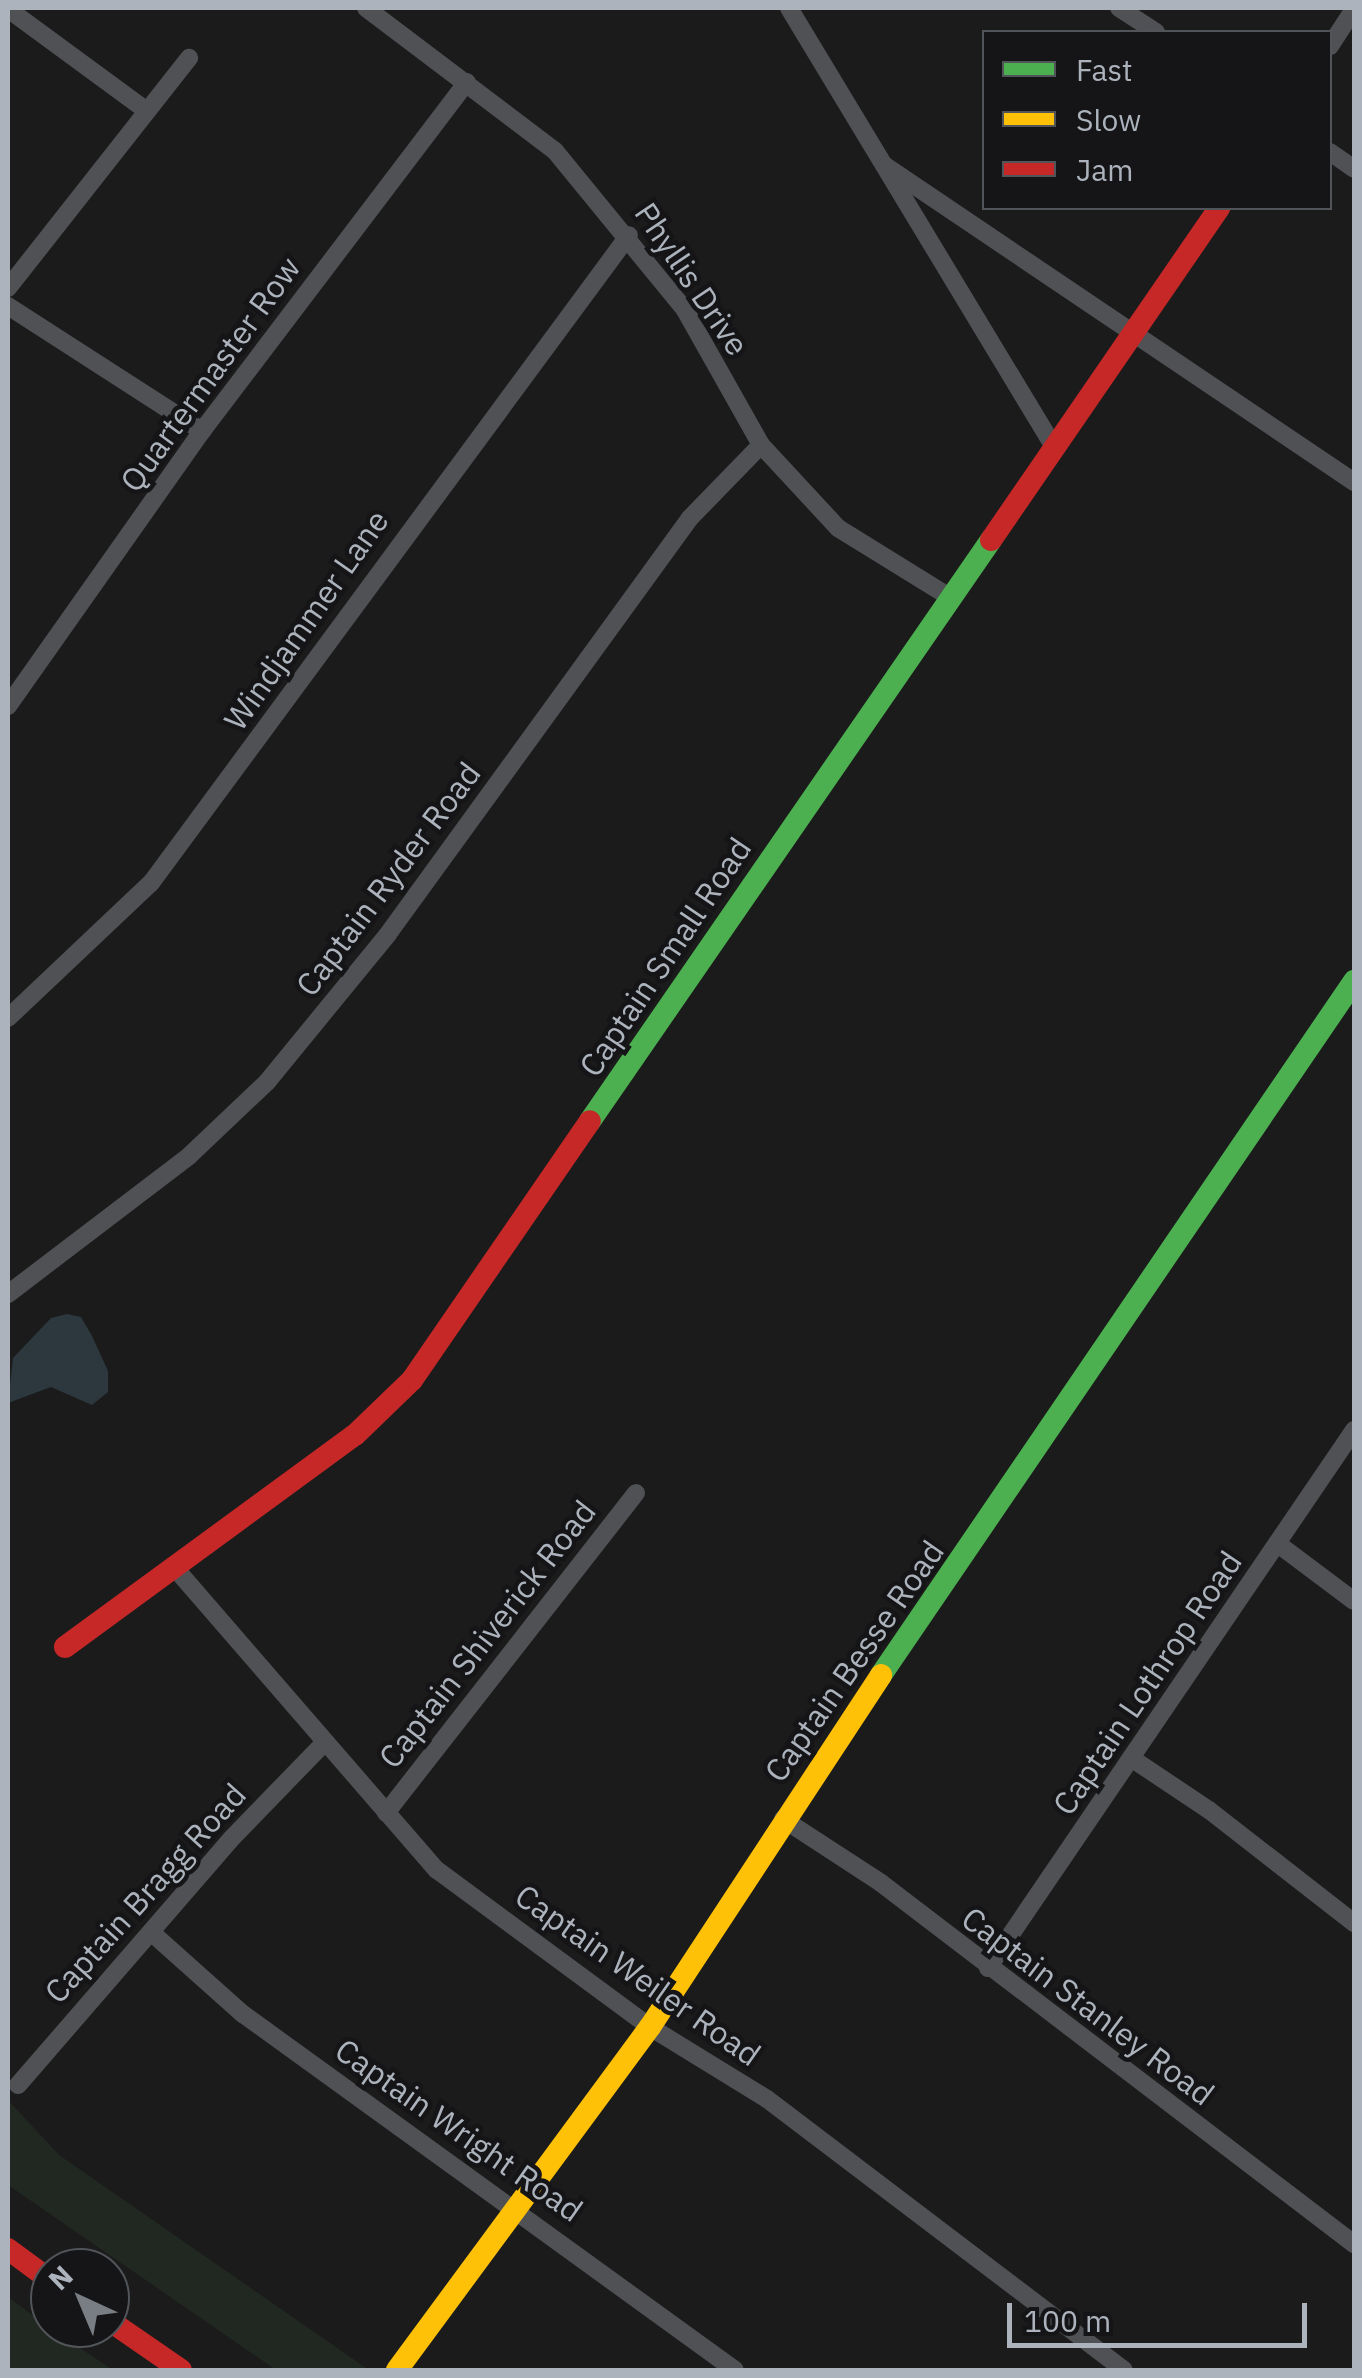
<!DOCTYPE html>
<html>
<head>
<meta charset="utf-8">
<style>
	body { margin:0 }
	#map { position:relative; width:1362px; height:2378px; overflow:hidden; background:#1b1b1b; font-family:"IBM Plex Sans",sans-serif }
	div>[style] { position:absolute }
	.green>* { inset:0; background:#202821 }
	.water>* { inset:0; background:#2d383e }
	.street>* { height:18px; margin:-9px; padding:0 9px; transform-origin:9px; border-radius:9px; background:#4f5154 }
	.fast>* { height:22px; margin:-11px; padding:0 11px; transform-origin:11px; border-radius:11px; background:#4caf50 }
	.slow>* { height:22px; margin:-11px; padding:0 11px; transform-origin:11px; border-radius:11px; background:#ffc107 }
	.jam>* { height:22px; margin:-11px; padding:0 11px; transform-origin:11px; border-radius:11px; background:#c62828 }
	span { translate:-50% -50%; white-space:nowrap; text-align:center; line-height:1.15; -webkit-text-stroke:9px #151517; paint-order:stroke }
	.street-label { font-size:32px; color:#acb3bc }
	.frame { position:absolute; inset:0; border:10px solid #acb3bc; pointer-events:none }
	.legend { position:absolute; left:982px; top:30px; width:350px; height:180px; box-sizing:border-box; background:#151517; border:2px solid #515459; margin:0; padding:12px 18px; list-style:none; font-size:30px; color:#acb3bc }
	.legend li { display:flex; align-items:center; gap:20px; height:50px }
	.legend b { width:50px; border:2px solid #515459 }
	.north { position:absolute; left:30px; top:2248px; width:100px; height:100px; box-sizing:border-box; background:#151517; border:2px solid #515459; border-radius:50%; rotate:316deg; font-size:28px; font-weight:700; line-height:40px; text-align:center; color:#acb3bc }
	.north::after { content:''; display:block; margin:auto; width:35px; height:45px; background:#797e84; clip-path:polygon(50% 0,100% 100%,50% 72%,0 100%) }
	.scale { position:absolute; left:1007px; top:2303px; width:300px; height:45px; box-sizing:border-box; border:5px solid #acb3bc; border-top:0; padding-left:12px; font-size:30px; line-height:35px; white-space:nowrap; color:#acb3bc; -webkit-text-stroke:8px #151517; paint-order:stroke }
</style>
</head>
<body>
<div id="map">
	<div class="green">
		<i style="clip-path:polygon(8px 2100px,59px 2155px,369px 2370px,276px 2370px,8px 2185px)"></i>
		<i style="clip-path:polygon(8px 2297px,50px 2328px,113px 2370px,8px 2370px)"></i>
	</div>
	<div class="water">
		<i style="clip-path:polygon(67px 1314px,81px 1317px,92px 1336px,108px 1371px,108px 1392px,92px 1405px,51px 1387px,8px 1403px,13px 1358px,51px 1318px)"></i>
	</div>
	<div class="street">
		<i style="left:366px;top:8px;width:237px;rotate:37.1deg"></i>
		<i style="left:555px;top:151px;width:205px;rotate:50.7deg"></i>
		<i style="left:685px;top:310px;width:155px;rotate:60.6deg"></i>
		<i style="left:761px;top:445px;width:113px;rotate:47.1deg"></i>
		<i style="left:838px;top:528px;width:129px;rotate:31.7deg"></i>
		<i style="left:789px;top:8px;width:513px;rotate:58.88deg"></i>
		<i style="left:1119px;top:8px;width:44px;rotate:33deg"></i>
		<i style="left:8px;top:9px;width:172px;rotate:36.3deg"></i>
		<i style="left:1330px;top:46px;width:44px;rotate:-57deg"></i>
		<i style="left:1330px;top:152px;width:29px;rotate:35deg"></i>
		<i style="left:884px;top:165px;width:567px;rotate:34deg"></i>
		<i style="left:8px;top:288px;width:293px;rotate:-51.8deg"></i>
		<i style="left:8px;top:306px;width:231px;rotate:32.8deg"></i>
		<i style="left:8px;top:706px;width:337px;rotate:-54.8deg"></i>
		<i style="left:202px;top:431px;width:438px;rotate:-52.8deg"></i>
		<i style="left:8px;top:1018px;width:197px;rotate:-43.4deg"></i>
		<i style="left:151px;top:883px;width:805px;rotate:-53.59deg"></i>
		<i style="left:8px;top:1294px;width:228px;rotate:-37.3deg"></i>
		<i style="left:189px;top:1156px;width:108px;rotate:-43.5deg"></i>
		<i style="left:267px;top:1082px;width:191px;rotate:-50.7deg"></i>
		<i style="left:388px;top:934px;width:514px;rotate:-54.02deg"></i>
		<i style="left:690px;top:518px;width:102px;rotate:-45.8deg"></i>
		<i style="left:1278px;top:1544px;width:95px;rotate:36.9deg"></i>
		<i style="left:175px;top:1568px;width:400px;rotate:49.1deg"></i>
		<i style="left:437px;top:1870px;width:265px;rotate:36.4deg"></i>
		<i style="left:650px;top:2027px;width:137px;rotate:31.6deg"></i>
		<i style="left:767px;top:2099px;width:448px;rotate:37.2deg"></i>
		<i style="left:1131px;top:1758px;width:94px;rotate:33.7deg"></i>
		<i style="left:1209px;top:1810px;width:184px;rotate:37.9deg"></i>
		<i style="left:386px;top:1813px;width:406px;rotate:-52deg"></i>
		<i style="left:783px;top:1819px;width:117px;rotate:33.1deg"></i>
		<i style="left:881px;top:1883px;width:595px;rotate:37.35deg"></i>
		<i style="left:152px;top:1933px;width:122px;rotate:41.7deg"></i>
		<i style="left:243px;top:2014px;width:607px;rotate:35.89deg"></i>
		<i style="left:988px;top:1968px;width:651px;rotate:-55.77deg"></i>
		<i style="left:18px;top:2085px;width:325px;rotate:-49.1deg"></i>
		<i style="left:231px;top:1839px;width:131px;rotate:-45.9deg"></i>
	</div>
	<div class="fast">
		<i style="left:590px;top:1121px;width:706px;rotate:-55.39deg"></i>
		<i style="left:881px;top:1675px;width:840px;rotate:-55.72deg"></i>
	</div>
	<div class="slow">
		<i style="left:397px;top:2370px;width:426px;rotate:-53.6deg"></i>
		<i style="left:650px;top:2027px;width:421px;rotate:-56.7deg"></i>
	</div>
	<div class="jam">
		<i style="left:991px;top:540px;width:403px;rotate:-55.5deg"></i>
		<i style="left:65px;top:1647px;width:359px;rotate:-36.2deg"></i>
		<i style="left:355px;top:1435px;width:79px;rotate:-44deg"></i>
		<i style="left:412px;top:1380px;width:314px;rotate:-55.5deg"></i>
		<i style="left:8px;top:2249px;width:52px;rotate:36.4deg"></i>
		<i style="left:110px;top:2321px;width:86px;rotate:34.6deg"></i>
	</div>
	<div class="street-label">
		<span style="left:692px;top:279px;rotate:56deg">Phyllis Drive</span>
		<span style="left:210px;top:374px;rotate:-54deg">Quartermaster Row</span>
		<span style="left:306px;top:620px;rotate:-55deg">Windjammer Lane</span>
		<span style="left:388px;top:879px;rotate:-53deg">Captain Ryder Road</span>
		<span style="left:665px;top:957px;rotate:-56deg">Captain Small Road</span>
		<span style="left:487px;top:1634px;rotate:-52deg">Captain Shiverick Road</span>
		<span style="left:854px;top:1661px;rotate:-55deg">Captain Besse Road</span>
		<span style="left:1147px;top:1683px;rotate:-56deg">Captain Lothrop Road</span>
		<span style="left:145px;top:1893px;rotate:-48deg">Captain Bragg Road</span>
		<span style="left:638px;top:1975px;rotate:35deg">Captain Weiler Road</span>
		<span style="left:1088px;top:2006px;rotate:37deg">Captain Stanley Road</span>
		<span style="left:459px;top:2130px;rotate:35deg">Captain Wright Road</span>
	</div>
	<div class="frame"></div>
	<ul class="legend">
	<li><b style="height:12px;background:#4caf50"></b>Fast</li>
	<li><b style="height:12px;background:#ffc107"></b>Slow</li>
	<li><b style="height:12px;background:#c62828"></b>Jam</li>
	</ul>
	<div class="north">N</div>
	<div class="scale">100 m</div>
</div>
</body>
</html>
